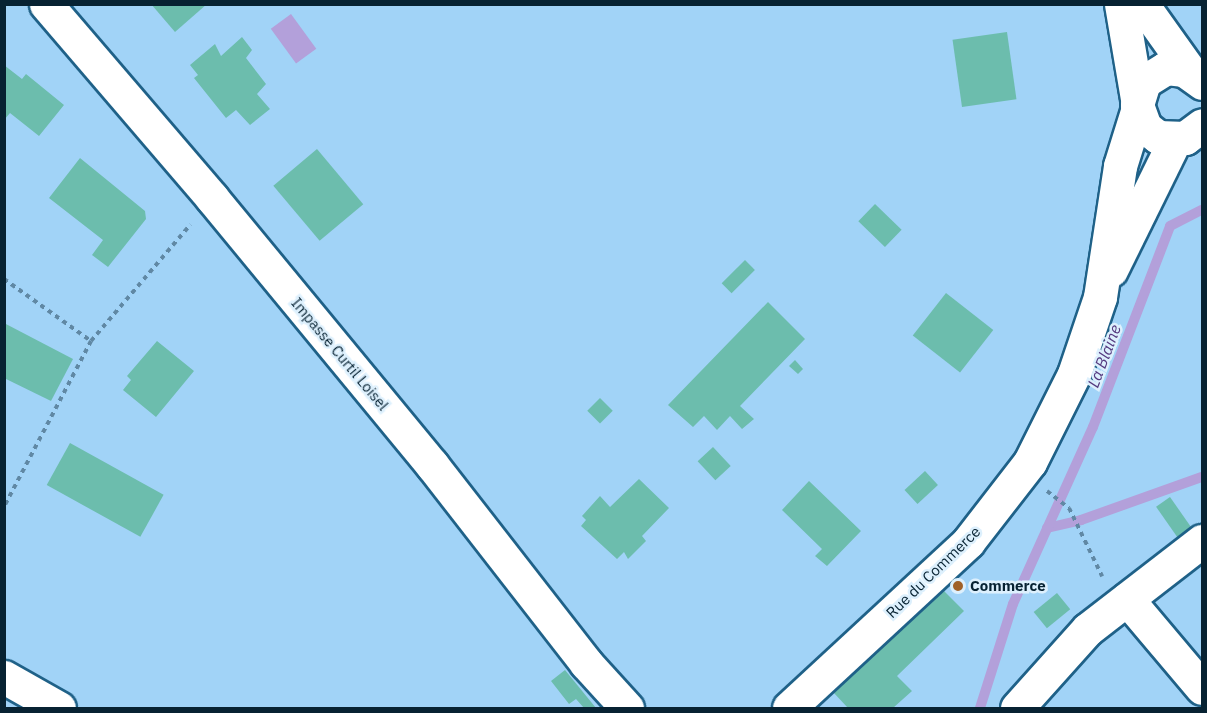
<!DOCTYPE html>
<html>
<head>
<meta charset="utf-8">
<style>
	body { margin:0 }
	#map { position:relative; width:1207px; height:713px; overflow:hidden; background:#a1d3f7; font-family:"IBM Plex Sans",sans-serif }
	div>[style] { position:absolute }
	.water>* { inset:0; background:#b3a0da; transform-origin:0 0 }
	.stream>* { height:10px; margin:-5px; padding:0 5px; transform-origin:5px; border-radius:5px; background:#b3a0da }
	.building>* { inset:0; background:#6cbdad; transform-origin:0 0 }
	.path>* { height:4px; margin-top:-2px; transform-origin:0; background:repeating-linear-gradient(90deg,#6088a4 0 4.5px,transparent 0 9px) }
	.roads { filter:drop-shadow(2px 0 #1f6188) drop-shadow(-2px 0 #1f6188) drop-shadow(0 2px #1f6188) drop-shadow(0 -2px #1f6188) }
	.minor>* { height:33px; margin:-16.5px; padding:0 16.5px; transform-origin:16.5px; border-radius:16.5px; background:#fff }
	.tertiary>* { height:33px; margin:-16.5px; padding:0 16.5px; transform-origin:16.5px; border-radius:16.5px; background:#fff }
	.dots>* { width:16px; height:16px; translate:-50% -50%; box-sizing:border-box; border:3px solid #ddf0fd; border-radius:50% }
	span { translate:-50% -50%; white-space:nowrap; text-align:center; line-height:1.15; -webkit-text-stroke:5px #ddf0fd; paint-order:stroke }
	.street-label { font-size:15px; color:#072232 }
	.poi-label { font-size:15px; color:#072232; font-weight:700 }
	.left { translate:0 -50%; text-align:left }
	.water-label { font-size:16px; color:#563b80; font-style:italic }
	.frame { position:absolute; inset:0; border:6px solid #072232; pointer-events:none }
</style>
</head>
<body>
<div id="map">
	<div class="water">
		<i style="left:291px;top:14px;width:43px;height:25px;rotate:54deg"></i>
	</div>
	<div class="stream">
		<i style="left:1047px;top:528px;width:35px;rotate:-13deg"></i>
		<i style="left:1081px;top:520px;width:128px;rotate:-19.6deg"></i>
		<i style="left:980px;top:708px;width:109px;rotate:-72.4deg"></i>
		<i style="left:1013px;top:604px;width:194px;rotate:-65.7deg"></i>
		<i style="left:1093px;top:427px;width:215px;rotate:-69deg"></i>
		<i style="left:1170px;top:226px;width:36px;rotate:-27deg"></i>
	</div>
	<div class="building">
		<i style="clip-path:polygon(151px 4px,207px 4px,175px 32px)"></i>
		<i style="left:1007px;top:32px;width:68px;height:55px;rotate:82deg"></i>
		<i style="clip-path:polygon(242px 37px,252px 50px,246px 58px,266px 84px,257px 94px,270px 109px,250px 125px,236px 110px,226px 118px,194px 78px,198px 75px,190px 65px,215px 44px,221px 56px)"></i>
		<i style="clip-path:polygon(4px 65px,22px 79px,26px 74px,64px 105px,39px 136px,10px 113px,4px 120px)"></i>
		<i style="left:317px;top:149px;width:72px;height:57px;rotate:50deg"></i>
		<i style="clip-path:polygon(80px 158px,145px 211px,146px 219px,108px 267px,92px 255px,103px 240px,49px 198px)"></i>
		<i style="left:875px;top:204px;width:37px;height:24px;rotate:44deg"></i>
		<i style="left:745px;top:260px;width:14px;height:33px;rotate:45deg"></i>
		<i style="left:946px;top:293px;width:60px;height:54px;rotate:38deg"></i>
		<i style="clip-path:polygon(768px 302px,805px 339px,740px 406px,754px 419px,742px 429px,730px 416px,717px 430px,704px 416px,693px 427px,668px 405px)"></i>
		<i style="clip-path:polygon(4px 323px,73px 359px,51px 401px,4px 378px)"></i>
		<i style="clip-path:polygon(157px 341px,194px 371px,156px 417px,123px 390px,131px 380px,127px 376px)"></i>
		<i style="clip-path:polygon(795px 360px,803px 369px,798px 374px,789px 366px)"></i>
		<i style="left:600px;top:398px;width:18px;height:18px;rotate:45deg"></i>
		<i style="left:70px;top:443px;width:107px;height:48px;rotate:29deg"></i>
		<i style="left:713px;top:447px;width:26px;height:21px;rotate:47deg"></i>
		<i style="left:925px;top:471px;width:19px;height:28px;rotate:47deg"></i>
		<i style="clip-path:polygon(639px 479px,669px 508px,642px 536px,646px 541px,628px 559px,624px 552px,617px 559px,581px 526px,586px 520px,582px 516px,600px 496px,610px 507px)"></i>
		<i style="clip-path:polygon(809px 481px,861px 531px,827px 566px,815px 556px,822px 549px,782px 510px)"></i>
		<i style="left:1170px;top:497px;width:39px;height:17px;rotate:55deg"></i>
		<i style="clip-path:polygon(940px 587px,964px 611px,897px 676px,912px 691px,893px 708px,848px 708px,833px 692px)"></i>
		<i style="left:1057px;top:593px;width:21px;height:30px;rotate:51deg"></i>
		<i style="clip-path:polygon(565px 670px,596px 708px,584px 708px,576px 699px,569px 704px,551px 681px)"></i>
	</div>
	<div class="path">
		<i style="left:4px;top:279px;width:107px;rotate:35.5deg"></i>
		<i style="left:91px;top:341px;width:187px;rotate:117.7deg"></i>
		<i style="left:91px;top:341px;width:153px;rotate:-49.5deg"></i>
		<i style="left:1047px;top:491px;width:28px;rotate:38deg"></i>
		<i style="left:1069px;top:508px;width:76px;rotate:64.1deg"></i>
	</div>
	<div class="roads">
		<div class="minor">
			<i style="left:46px;top:4px;width:255px;rotate:49.4deg"></i>
			<i style="left:212px;top:198px;width:346px;rotate:50.5deg"></i>
			<i style="left:432px;top:465px;width:251px;rotate:52.1deg"></i>
			<i style="left:586px;top:663px;width:61px;rotate:47.7deg"></i>
			<i style="left:1111px;top:270px;width:145px;rotate:-63.8deg"></i>
			<i style="left:1127px;top:599px;width:116px;rotate:49.9deg"></i>
			<i style="left:4px;top:677px;width:63px;rotate:29.4deg"></i>
			<i style="left:789px;top:708px;width:244px;rotate:-42.8deg"></i>
			<i style="left:968px;top:542px;width:101px;rotate:-52.2deg"></i>
			<i style="left:1030px;top:462px;width:98px;rotate:-63.4deg"></i>
			<i style="left:1074px;top:374px;width:81px;rotate:-71.3deg"></i>
			<i style="left:1100px;top:297px;width:133px;rotate:-81.3deg"></i>
			<i style="left:1120px;top:166px;width:58px;rotate:-72.8deg"></i>
			<i style="left:1017px;top:708px;width:106px;rotate:-48.1deg"></i>
			<i style="left:1088px;top:629px;width:144px;rotate:-37.7deg"></i>
		</div>
		<div class="tertiary">
			<i style="left:1121px;top:4px;width:96px;rotate:80.4deg"></i>
			<i style="left:1142px;top:4px;width:86px;rotate:54.5deg"></i>
			<i style="left:1202px;top:83px;width:22px;rotate:-144deg"></i>
			<i style="left:1184px;top:70px;width:18px;rotate:-174deg"></i>
			<i style="left:1166px;top:68px;width:26px;rotate:148deg"></i>
			<i style="left:1144px;top:82px;width:24px;rotate:107deg"></i>
			<i style="left:1137px;top:105px;width:23px;rotate:70deg"></i>
			<i style="left:1145px;top:127px;width:16px;rotate:38deg"></i>
			<i style="left:1158px;top:137px;width:27px;rotate:2deg"></i>
			<i style="left:1185px;top:138px;width:21px;rotate:-37deg"></i>
		</div>
	</div>
	<div class="dots">
		<i style="left:958px;top:586px;background:#a06128"></i>
	</div>
	<div class="street-label">
		<span style="left:340px;top:354px;rotate:50deg">Impasse Curtil Loisel</span>
		<span style="left:933px;top:572px;rotate:-44deg">Rue du Commerce</span>
	</div>
	<div class="poi-label">
		<span class="left" style="left:970px;top:586px">Commerce</span>
	</div>
	<div class="water-label">
		<span style="left:1104px;top:356px;rotate:-69deg">La Blaine</span>
	</div>
	<div class="frame"></div>
</div>
</body>
</html>
